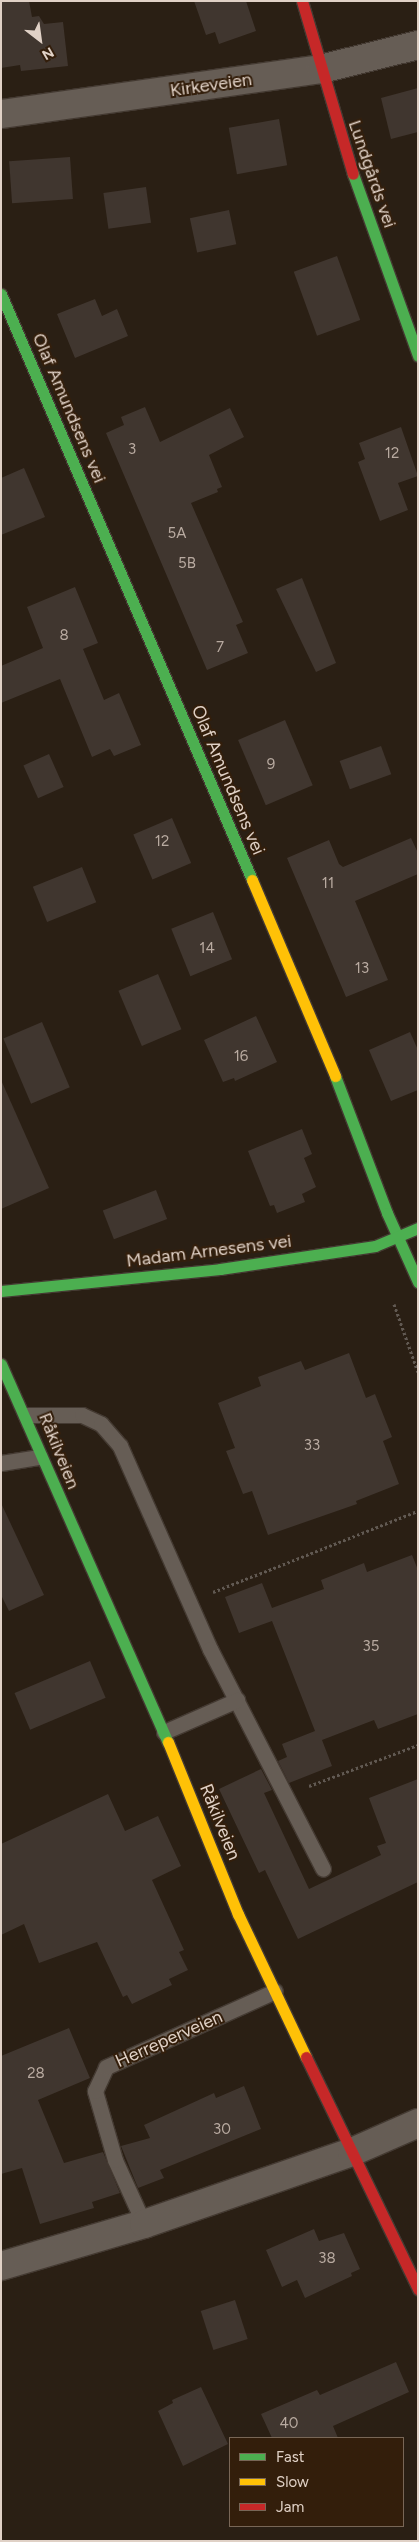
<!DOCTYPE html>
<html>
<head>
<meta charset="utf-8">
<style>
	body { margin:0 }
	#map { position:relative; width:419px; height:2542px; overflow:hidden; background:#2a1f14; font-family:Figtree,sans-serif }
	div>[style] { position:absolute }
	.building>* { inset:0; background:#40362f; transform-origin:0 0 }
	.path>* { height:3px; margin-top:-1.5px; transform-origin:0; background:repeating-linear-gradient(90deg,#615952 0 2.5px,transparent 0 5px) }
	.roads { filter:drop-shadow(1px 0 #443a32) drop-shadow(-1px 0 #443a32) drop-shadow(0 1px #443a32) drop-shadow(0 -1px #443a32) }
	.lane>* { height:15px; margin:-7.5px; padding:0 7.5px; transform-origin:7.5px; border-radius:7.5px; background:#665d55 }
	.street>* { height:28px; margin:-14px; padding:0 14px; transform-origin:14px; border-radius:14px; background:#665d55 }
	.fast>* { height:11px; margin:-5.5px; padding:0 5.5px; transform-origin:5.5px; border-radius:5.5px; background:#4caf50 }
	.slow>* { height:11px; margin:-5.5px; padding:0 5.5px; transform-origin:5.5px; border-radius:5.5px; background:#ffc107 }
	.jam>* { height:11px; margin:-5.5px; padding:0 5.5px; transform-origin:5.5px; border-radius:5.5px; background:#c62828 }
	span { translate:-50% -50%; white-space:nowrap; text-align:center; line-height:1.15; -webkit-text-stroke:4px #331e0b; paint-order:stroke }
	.number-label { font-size:15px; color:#b8aaa0 }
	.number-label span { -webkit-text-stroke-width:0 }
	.street-label { font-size:18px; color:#e0d1c6 }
	.frame { position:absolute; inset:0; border:2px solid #e0d1c6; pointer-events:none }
	.legend { position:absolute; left:229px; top:2437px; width:175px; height:90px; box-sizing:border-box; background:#331e0b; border:1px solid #786656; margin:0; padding:6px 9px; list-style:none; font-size:15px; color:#e0d1c6 }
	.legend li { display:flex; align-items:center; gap:10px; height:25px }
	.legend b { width:25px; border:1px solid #786656 }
	.north { position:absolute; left:15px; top:15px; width:50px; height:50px; -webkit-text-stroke:4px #331e0b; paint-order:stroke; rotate:150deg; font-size:14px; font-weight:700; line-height:20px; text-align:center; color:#e0d1c6 }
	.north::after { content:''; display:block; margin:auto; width:18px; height:22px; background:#e0d1c6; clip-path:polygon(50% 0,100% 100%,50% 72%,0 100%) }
</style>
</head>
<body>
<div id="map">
	<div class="building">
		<i style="clip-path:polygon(1px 1px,29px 1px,32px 17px,39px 16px,44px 24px,63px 22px,68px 66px,21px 71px,20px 65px,1px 68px)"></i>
		<i style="clip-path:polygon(194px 1px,246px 1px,256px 31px,219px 44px,215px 32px,206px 35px)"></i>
		<i style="clip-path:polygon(418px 88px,418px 132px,391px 139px,381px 98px)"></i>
		<i style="left:279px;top:119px;width:47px;height:51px;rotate:80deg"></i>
		<i style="left:70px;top:157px;width:42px;height:61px;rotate:86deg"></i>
		<i style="left:146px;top:187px;width:36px;height:43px;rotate:82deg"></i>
		<i style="left:229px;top:210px;width:35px;height:40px;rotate:78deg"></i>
		<i style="left:337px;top:256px;width:68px;height:46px;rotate:70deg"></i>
		<i style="clip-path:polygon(95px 299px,102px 316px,117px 309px,128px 336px,75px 358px,57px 314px)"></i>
		<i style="clip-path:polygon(145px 407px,160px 442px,230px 408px,244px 437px,209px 455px,222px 487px,217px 489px,218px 492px,191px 503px,243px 622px,236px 625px,248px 653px,207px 670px,106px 433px,124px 425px,121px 417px)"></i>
		<i style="clip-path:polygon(401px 427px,418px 476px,398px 483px,408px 510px,380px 521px,358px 462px,365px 459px,359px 443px)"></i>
		<i style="clip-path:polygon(24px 468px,45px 517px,1px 535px,1px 478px)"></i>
		<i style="clip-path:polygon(302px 578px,336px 663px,316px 672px,276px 589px)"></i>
		<i style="clip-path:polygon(75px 587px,98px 643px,83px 649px,104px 700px,119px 693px,141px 745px,114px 756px,110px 749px,92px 757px,60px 679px,1px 703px,1px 666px,43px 648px,27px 607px)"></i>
		<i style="left:285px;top:720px;width:71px;height:51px;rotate:67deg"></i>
		<i style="left:381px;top:746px;width:30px;height:44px;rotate:70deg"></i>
		<i style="left:49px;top:754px;width:36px;height:28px;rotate:66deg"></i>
		<i style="left:172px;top:818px;width:49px;height:42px;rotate:67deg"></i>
		<i style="clip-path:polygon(411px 838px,418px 853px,418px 874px,355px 901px,388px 980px,346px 997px,287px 858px,329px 840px,339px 864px,343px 867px)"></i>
		<i style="left:82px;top:867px;width:38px;height:53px;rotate:68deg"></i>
		<i style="left:213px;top:912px;width:51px;height:45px;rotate:68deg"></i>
		<i style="left:158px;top:974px;width:60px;height:43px;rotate:67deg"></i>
		<i style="clip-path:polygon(256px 1016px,277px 1062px,235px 1081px,234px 1078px,223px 1082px,204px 1040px)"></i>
		<i style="left:42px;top:1022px;width:71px;height:42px;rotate:67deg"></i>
		<i style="clip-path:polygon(410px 1032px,418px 1050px,418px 1090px,391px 1101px,369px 1050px)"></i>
		<i style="clip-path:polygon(1px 1080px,49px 1188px,1px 1209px)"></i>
		<i style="clip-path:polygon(302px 1129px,312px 1154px,304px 1158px,316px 1187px,302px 1194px,305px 1202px,277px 1213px,274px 1205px,270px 1206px,248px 1151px)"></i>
		<i style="left:156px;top:1190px;width:31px;height:57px;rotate:69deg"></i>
		<i style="clip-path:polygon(349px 1353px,366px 1398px,375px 1394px,392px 1437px,383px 1441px,399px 1484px,356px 1501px,357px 1504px,268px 1535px,252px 1491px,243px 1494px,226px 1451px,235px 1448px,218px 1403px,261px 1386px,258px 1377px,301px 1361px,305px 1370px)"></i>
		<i style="clip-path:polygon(1px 1503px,44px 1595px,9px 1611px,1px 1595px)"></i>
		<i style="clip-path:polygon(412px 1555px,418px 1570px,418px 1714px,378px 1729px,374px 1720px,322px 1740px,332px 1766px,289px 1783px,278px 1761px,287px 1757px,282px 1744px,315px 1731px,272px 1621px,239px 1633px,225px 1597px,262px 1583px,272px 1608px,324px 1589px,321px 1580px,364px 1563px,367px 1572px)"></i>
		<i style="left:90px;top:1661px;width:40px;height:82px;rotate:67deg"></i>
		<i style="clip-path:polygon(261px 1769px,272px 1790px,264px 1793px,309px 1889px,381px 1855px,377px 1846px,386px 1843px,369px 1798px,418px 1779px,418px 1882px,298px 1939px,265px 1870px,259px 1873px,219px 1789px)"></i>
		<i style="clip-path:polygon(108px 1794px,125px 1831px,158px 1816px,181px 1866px,152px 1880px,184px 1950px,179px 1952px,188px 1970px,169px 1979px,172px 1985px,132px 2004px,127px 1995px,123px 1997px,97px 1942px,39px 1963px,24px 1924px,1px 1935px,1px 1844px)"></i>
		<i style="clip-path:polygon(69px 2028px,90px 2078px,38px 2100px,64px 2163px,103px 2152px,120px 2193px,92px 2202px,94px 2208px,40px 2224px,22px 2168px,1px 2174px,1px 2056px)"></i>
		<i style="clip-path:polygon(244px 2086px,261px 2129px,160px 2170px,164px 2178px,138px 2188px,121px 2146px,150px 2138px,144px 2125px,214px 2093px,216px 2098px)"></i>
		<i style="clip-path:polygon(314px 2229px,319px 2241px,344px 2233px,360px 2269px,351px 2273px,352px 2276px,305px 2298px,297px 2280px,282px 2287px,266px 2250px)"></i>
		<i style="left:235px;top:2300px;width:41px;height:36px;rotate:72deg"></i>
		<i style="clip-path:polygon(396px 2362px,409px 2392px,333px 2426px,338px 2438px,272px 2438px,261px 2414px,317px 2390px,320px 2395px)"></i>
		<i style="clip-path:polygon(201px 2387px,228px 2444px,183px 2466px,158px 2411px,173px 2403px,172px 2400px)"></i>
	</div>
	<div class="path">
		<i style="left:394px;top:1304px;width:72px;rotate:70.6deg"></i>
		<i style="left:213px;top:1592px;width:220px;rotate:-21.6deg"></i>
		<i style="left:309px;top:1786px;width:116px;rotate:-20.6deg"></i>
	</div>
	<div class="roads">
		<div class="lane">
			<i style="left:26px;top:1415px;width:56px"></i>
			<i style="left:82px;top:1415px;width:21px;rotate:25deg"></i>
			<i style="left:101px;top:1424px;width:29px;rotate:49deg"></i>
			<i style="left:120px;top:1446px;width:222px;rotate:66.1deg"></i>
			<i style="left:210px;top:1649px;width:247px;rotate:62.8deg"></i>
			<i style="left:1px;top:1463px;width:39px;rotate:-9deg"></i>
			<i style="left:164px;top:1732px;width:80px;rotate:-23.7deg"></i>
			<i style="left:144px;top:2224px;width:70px;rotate:-114.4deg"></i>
			<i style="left:115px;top:2160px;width:72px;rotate:-106.2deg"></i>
			<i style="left:95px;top:2091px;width:26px;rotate:-65deg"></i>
			<i style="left:106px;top:2067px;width:185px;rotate:-24.2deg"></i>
		</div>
		<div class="street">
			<i style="left:1px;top:114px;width:323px;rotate:-8deg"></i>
			<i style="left:321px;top:69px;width:100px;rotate:-13.9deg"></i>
			<i style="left:1px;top:2266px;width:149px;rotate:-16.4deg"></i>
			<i style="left:144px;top:2224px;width:220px;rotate:-19.1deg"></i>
			<i style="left:352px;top:2152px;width:72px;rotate:-23.7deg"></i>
		</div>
		<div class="fast">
			<i style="left:353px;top:174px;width:193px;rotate:70.3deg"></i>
			<i style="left:1px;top:294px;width:637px;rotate:66.81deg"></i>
			<i style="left:335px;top:1076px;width:147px;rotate:69.2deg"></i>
			<i style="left:387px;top:1213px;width:76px;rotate:65.8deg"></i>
			<i style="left:1px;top:1291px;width:220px;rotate:-5.7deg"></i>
			<i style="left:220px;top:1269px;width:157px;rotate:-8.4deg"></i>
			<i style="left:375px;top:1246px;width:47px;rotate:-22.7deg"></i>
			<i style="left:1px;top:1364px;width:413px;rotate:66.2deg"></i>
		</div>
		<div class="slow">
			<i style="left:252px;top:880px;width:213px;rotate:67deg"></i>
			<i style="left:168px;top:1742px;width:186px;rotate:67.9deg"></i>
			<i style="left:238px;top:1914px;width:158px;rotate:64.6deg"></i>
		</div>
		<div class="jam">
			<i style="left:302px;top:1px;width:180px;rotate:73.6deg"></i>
			<i style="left:306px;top:2057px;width:258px;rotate:64.2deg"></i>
		</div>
	</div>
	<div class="number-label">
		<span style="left:132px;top:450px">3</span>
		<span style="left:392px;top:454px">12</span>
		<span style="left:177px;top:534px">5A</span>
		<span style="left:187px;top:564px">5B</span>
		<span style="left:64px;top:636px">8</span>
		<span style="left:220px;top:648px">7</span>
		<span style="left:271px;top:765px">9</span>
		<span style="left:162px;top:842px">12</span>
		<span style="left:328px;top:884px">11</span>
		<span style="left:207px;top:949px">14</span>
		<span style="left:362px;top:969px">13</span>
		<span style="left:241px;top:1057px">16</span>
		<span style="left:312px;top:1446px">33</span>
		<span style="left:371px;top:1647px">35</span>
		<span style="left:36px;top:2074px">28</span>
		<span style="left:222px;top:2130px">30</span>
		<span style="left:327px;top:2259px">38</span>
		<span style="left:289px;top:2424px">40</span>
	</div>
	<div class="street-label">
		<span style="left:211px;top:85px;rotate:-8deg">Kirkeveien</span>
		<span style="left:372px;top:174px;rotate:71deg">Lundgårds vei</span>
		<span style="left:69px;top:408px;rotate:67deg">Olaf Amundsens vei</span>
		<span style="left:228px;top:780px;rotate:67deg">Olaf Amundsens vei</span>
		<span style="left:209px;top:1251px;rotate:-7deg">Madam Arnesens vei</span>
		<span style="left:59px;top:1451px;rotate:68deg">Råkilveien</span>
		<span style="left:220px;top:1822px;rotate:68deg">Råkilveien</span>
		<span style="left:169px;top:2039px;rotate:-24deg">Herreperveien</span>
	</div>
	<div class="frame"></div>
	<ul class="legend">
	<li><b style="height:6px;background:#4caf50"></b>Fast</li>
	<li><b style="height:6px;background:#ffc107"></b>Slow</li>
	<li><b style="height:6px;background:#c62828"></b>Jam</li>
	</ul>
	<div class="north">N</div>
</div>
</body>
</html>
